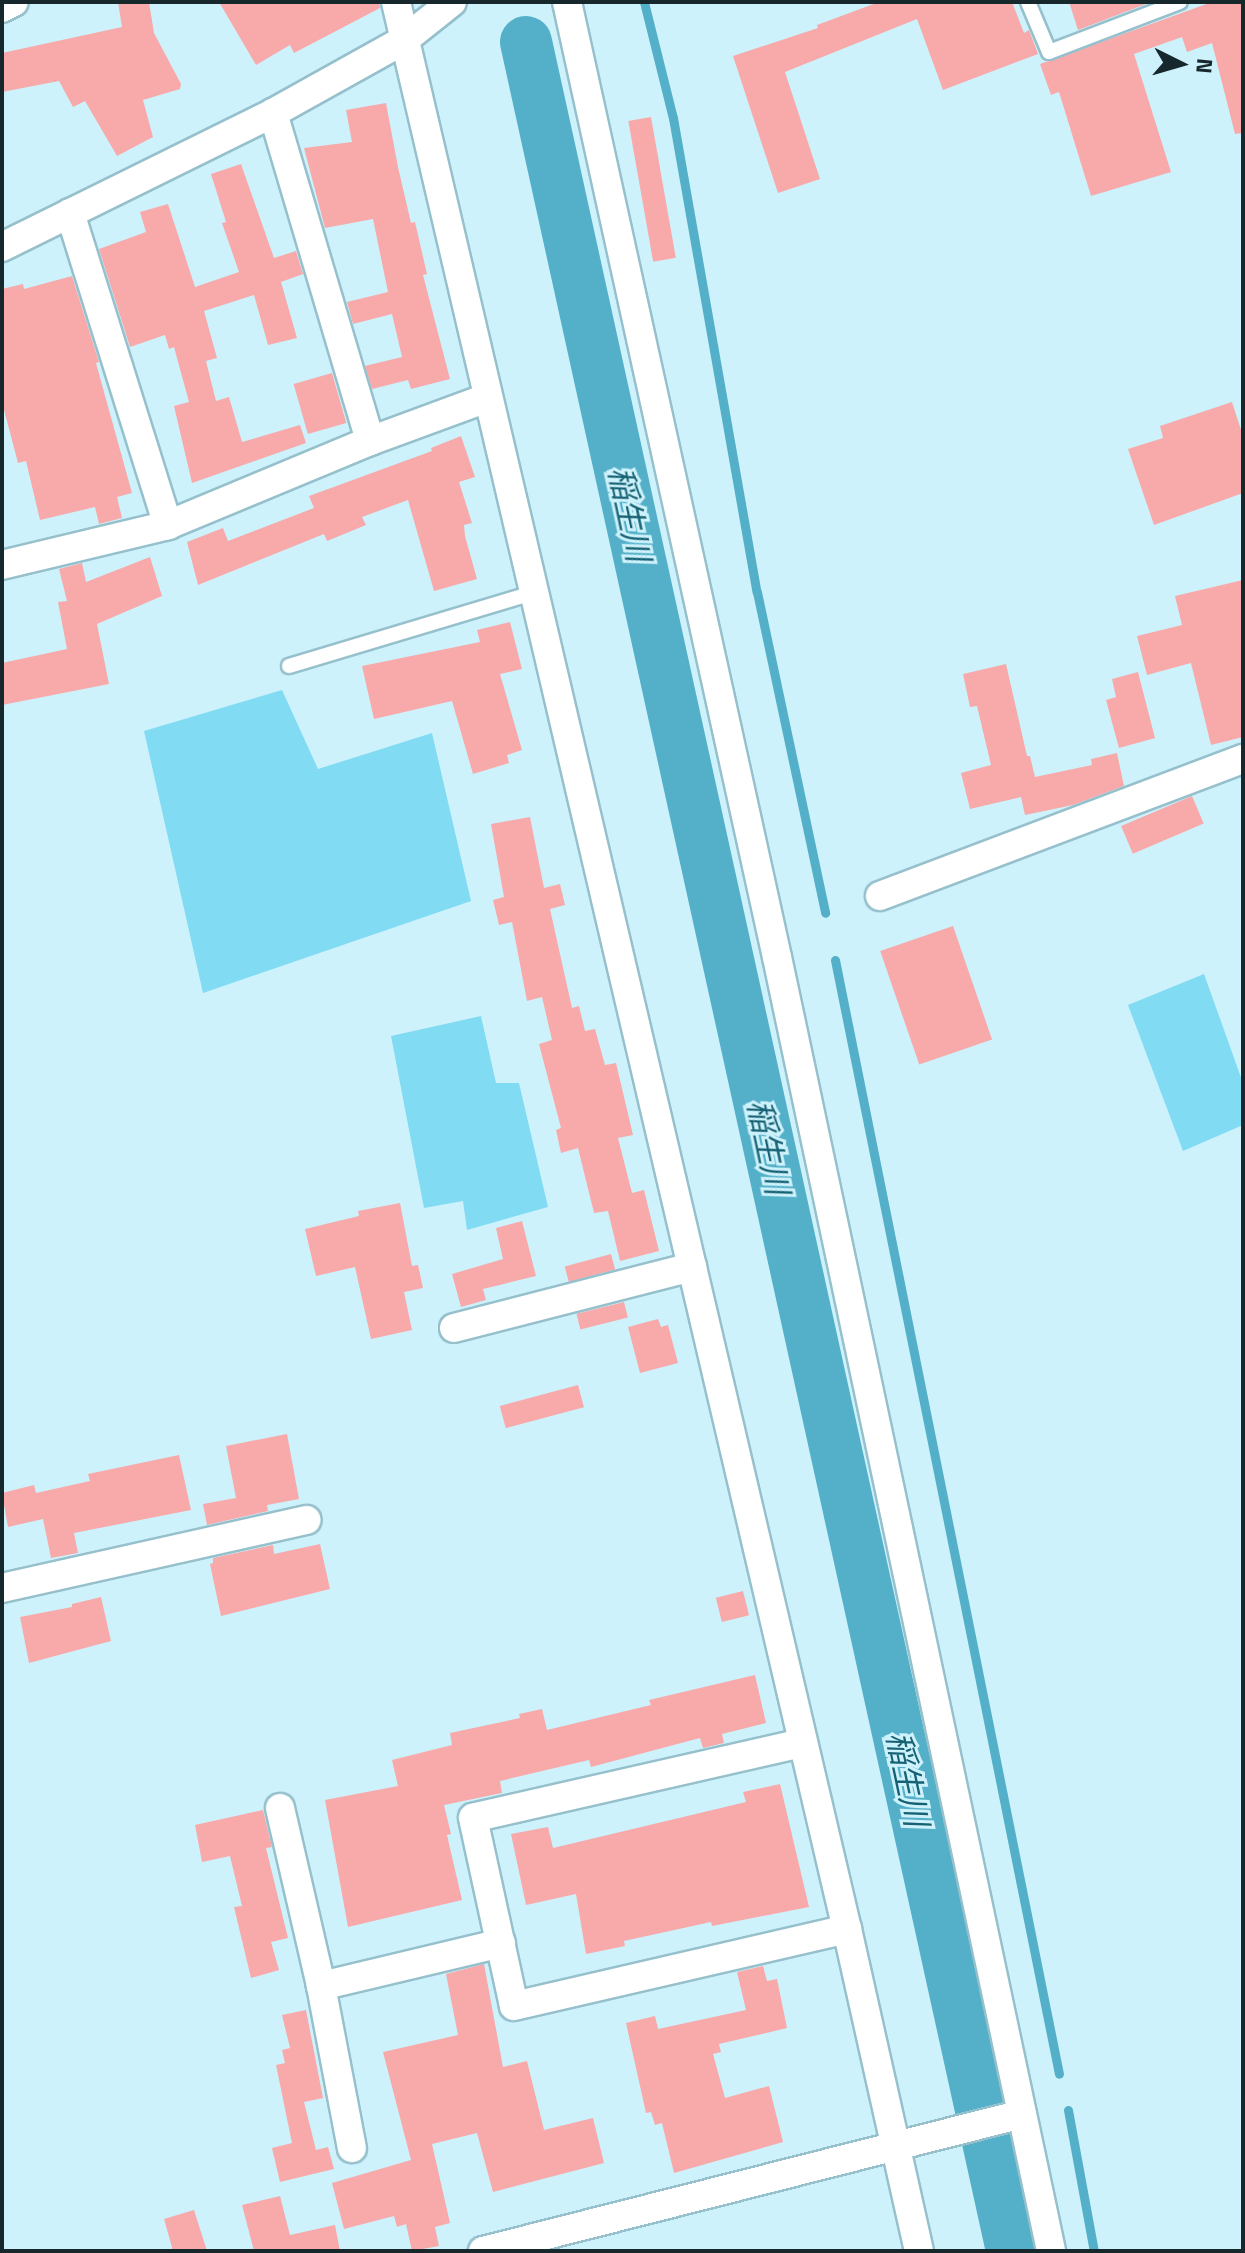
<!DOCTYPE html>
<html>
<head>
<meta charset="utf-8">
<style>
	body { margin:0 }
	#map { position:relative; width:1245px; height:2253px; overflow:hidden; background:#cef2fc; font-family:"Titillium Web","Noto Sans JP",sans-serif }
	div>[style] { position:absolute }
	.green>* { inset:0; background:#81dbf3 }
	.stream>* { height:9px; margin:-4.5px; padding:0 4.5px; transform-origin:4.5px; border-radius:4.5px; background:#53b0c8 }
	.river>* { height:52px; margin:-26px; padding:0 26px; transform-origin:26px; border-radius:26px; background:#53b0c8 }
	.building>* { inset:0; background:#f8a9aa; transform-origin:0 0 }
	.roads { filter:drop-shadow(2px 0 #95c0cc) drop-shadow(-2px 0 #95c0cc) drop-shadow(0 2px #95c0cc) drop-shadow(0 -2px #95c0cc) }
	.service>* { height:14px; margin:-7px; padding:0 7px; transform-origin:7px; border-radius:7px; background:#fff }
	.minor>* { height:28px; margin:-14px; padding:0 14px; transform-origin:14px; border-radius:14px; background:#fff }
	span { translate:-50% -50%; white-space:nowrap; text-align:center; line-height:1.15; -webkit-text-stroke:6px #cef2fc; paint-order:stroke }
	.water-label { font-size:32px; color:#166173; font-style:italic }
	.frame { position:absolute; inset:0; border:4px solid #17282d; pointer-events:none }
	.north { position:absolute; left:1141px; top:24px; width:80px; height:80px; -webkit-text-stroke:6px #cef2fc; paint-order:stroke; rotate:95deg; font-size:22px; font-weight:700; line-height:32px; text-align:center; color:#17282d }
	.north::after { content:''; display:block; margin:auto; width:28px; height:36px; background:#17282d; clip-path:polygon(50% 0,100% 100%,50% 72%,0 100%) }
</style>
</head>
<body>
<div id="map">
	<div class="green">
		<i style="clip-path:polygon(282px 690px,318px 769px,432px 733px,471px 901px,203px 993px,144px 731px)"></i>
		<i style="clip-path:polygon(1204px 974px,1243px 1083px,1243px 1125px,1183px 1151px,1128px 1005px)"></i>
		<i style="clip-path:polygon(481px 1016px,496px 1083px,519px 1083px,548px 1207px,467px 1230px,463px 1201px,424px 1208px,391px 1036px)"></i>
	</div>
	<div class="stream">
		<i style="left:644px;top:2px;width:120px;rotate:76deg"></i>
		<i style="left:673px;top:118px;width:481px;rotate:80deg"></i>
		<i style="left:757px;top:592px;width:328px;rotate:78deg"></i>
		<i style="left:835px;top:960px;width:1136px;rotate:78.63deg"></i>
		<i style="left:1068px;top:2110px;width:143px;rotate:79.6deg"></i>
	</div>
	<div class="river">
		<i style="left:526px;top:42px;width:2262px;rotate:77.59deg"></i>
	</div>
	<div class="building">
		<i style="clip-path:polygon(118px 2px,149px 2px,154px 33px,181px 84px,180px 89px,143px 100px,153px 137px,117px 156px,85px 101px,73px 107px,59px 81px,2px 92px,2px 53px,122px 27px)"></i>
		<i style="clip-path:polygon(219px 2px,379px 2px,380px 8px,294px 53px,290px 45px,256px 65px)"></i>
		<i style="clip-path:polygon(879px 2px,1012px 2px,1024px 33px,1029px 30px,1038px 54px,943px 90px,917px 19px,785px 72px,820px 179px,778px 193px,733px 56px,818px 28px,817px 25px)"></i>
		<i style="clip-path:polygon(1069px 2px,1145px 2px,1146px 4px,1078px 30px)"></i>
		<i style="clip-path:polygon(1212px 2px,1243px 2px,1243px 133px,1235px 134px,1212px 43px,1187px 52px,1182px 37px,1134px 54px,1171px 172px,1091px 196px,1059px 92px,1051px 95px,1040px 64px)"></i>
		<i style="clip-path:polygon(386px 103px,398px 167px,411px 223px,415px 222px,427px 274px,423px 275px,450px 379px,411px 389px,408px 380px,372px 389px,365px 366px,402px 357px,392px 314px,353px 324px,347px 302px,388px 292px,373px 219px,325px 228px,304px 148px,352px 142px,346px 110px)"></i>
		<i style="left:651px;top:117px;width:143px;height:23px;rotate:80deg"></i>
		<i style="clip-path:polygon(241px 164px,274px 258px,296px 251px,303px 274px,281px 282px,297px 338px,268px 345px,254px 295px,204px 311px,217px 358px,206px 361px,216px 401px,229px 397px,242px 442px,300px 425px,306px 443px,192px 483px,174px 406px,189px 402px,174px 347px,169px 349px,165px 335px,130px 347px,99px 249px,146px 232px,140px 212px,168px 204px,195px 287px,239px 272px,222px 223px,226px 222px,211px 174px)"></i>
		<i style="clip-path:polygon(72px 276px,99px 362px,96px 363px,132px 493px,117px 497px,122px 518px,99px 524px,95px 507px,40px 520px,26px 461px,18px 463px,2px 402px,2px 289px,23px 284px,24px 289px)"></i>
		<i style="left:332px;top:373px;width:52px;height:40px;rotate:74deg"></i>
		<i style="clip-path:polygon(1232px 402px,1243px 436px,1243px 493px,1154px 525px,1128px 449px,1163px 438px,1160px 426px)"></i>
		<i style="clip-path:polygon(461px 436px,475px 477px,459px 482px,472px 523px,464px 525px,465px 536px,477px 579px,434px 591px,408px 500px,362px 517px,366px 525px,327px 541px,324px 534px,198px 585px,187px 542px,223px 528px,228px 541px,314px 508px,309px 496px,432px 451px,431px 448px)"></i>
		<i style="clip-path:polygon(150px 557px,162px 596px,97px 624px,109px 684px,2px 705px,2px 663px,67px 649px,58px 602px,67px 601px,59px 569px,82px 563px,86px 582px)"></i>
		<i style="clip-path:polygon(1243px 580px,1243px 737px,1211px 745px,1191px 663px,1147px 675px,1137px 636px,1182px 625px,1175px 596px)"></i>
		<i style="clip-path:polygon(510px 622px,522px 669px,500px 674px,522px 750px,507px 755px,509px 763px,473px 774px,452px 701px,374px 719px,362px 666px,480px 642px,477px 630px)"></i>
		<i style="clip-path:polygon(1006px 664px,1027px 756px,1030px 756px,1035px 777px,1092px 765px,1091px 759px,1117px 753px,1124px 786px,1073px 805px,1025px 815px,1021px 797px,970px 809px,961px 773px,991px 765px,977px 706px,970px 707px,963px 674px)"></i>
		<i style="clip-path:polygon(1138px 672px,1155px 738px,1119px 748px,1106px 700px,1116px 697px,1112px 679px)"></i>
		<i style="left:1192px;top:796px;width:30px;height:77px;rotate:67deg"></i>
		<i style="clip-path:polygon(530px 817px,544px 888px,560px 884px,565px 905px,550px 909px,572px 1008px,579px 1006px,585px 1031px,595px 1029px,605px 1065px,616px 1063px,633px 1135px,618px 1138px,632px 1193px,644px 1190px,659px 1251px,620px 1261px,608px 1211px,594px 1213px,578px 1148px,561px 1153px,556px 1130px,561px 1128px,539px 1044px,552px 1040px,542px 997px,527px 1001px,512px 922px,499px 925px,493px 900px,504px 897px,491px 824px)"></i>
		<i style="left:953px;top:926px;width:120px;height:77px;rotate:71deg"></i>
		<i style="clip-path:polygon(400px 1203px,412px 1266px,418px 1265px,423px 1288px,404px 1292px,412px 1330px,371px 1339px,355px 1267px,316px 1276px,305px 1229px,359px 1216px,358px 1211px)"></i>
		<i style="clip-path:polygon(522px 1221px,536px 1276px,483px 1289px,486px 1300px,461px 1307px,452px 1274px,503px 1259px,496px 1228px)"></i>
		<i style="left:611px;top:1254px;width:16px;height:48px;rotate:75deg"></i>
		<i style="left:624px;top:1302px;width:16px;height:49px;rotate:76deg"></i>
		<i style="clip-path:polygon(658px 1319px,661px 1327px,668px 1325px,678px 1363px,640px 1373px,628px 1327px)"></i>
		<i style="left:578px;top:1385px;width:23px;height:81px;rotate:75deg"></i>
		<i style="clip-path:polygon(287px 1434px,299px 1499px,267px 1505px,268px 1511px,207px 1525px,203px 1504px,236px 1498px,226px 1446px)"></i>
		<i style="clip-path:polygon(179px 1455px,191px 1510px,74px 1533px,78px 1553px,51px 1558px,43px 1519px,8px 1527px,2px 1493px,34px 1485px,36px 1493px,90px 1481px,88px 1474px)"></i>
		<i style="clip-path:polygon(320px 1544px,330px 1589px,221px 1616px,210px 1564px,213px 1563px,213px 1558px,273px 1545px,274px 1554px)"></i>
		<i style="left:743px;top:1591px;width:25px;height:28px;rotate:76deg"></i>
		<i style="clip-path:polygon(101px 1597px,111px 1641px,29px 1663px,20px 1617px,72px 1607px,72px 1604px)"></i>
		<i style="clip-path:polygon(755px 1675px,766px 1723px,722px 1734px,724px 1743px,703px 1748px,700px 1738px,591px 1767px,589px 1760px,500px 1781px,502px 1793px,444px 1805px,451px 1834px,447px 1835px,462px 1900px,348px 1927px,325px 1800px,398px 1786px,392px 1760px,452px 1745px,450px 1733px,520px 1718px,519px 1714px,542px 1709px,547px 1730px,651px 1705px,649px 1700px)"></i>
		<i style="clip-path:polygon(780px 1784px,809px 1907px,712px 1926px,711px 1922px,624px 1941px,625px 1946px,586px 1954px,576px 1894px,526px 1905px,511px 1834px,548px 1827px,553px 1848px,746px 1802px,743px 1792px)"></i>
		<i style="clip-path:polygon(263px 1810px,272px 1847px,266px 1848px,288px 1938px,271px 1942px,279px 1970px,251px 1978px,234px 1907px,242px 1906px,230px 1856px,202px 1862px,195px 1825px)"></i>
		<i style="clip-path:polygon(484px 1964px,503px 2067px,527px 2061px,544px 2130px,593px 2118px,604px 2163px,493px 2192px,477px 2133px,432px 2144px,450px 2223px,435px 2227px,439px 2246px,412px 2251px,406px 2224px,397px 2227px,394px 2216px,344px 2229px,332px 2183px,411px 2160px,383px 2052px,458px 2035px,446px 1974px)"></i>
		<i style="clip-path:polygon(763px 1966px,767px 1981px,777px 1979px,787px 2028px,719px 2044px,721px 2052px,713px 2054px,725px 2098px,769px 2086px,783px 2142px,674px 2173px,662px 2123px,655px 2125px,651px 2112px,646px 2113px,626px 2023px,655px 2016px,658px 2029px,746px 2010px,737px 1972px)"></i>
		<i style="clip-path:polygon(306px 2010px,323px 2098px,304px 2102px,316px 2150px,328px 2147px,334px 2169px,280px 2182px,272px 2148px,292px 2143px,276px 2065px,285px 2063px,282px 2050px,290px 2048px,282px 2015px)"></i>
		<i style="clip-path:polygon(280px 2196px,290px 2235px,335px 2225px,340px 2251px,254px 2251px,242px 2205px)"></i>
		<i style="clip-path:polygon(194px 2210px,207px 2251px,173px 2251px,164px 2219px)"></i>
	</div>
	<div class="roads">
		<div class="service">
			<i style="left:1028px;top:2px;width:54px;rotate:67.2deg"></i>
			<i style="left:1049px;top:52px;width:140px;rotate:-20.9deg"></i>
			<i style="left:289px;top:666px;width:255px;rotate:-16.7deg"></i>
		</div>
		<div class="minor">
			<i style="left:396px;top:2px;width:1979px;rotate:76.83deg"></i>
			<i style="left:847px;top:1929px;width:330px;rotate:77.4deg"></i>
			<i style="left:567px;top:2px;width:978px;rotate:77.6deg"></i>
			<i style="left:777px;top:957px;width:1323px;rotate:78.04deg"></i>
			<i style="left:2px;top:8px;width:13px;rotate:-27deg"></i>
			<i style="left:273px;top:113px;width:342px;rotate:73.5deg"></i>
			<i style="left:70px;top:213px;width:327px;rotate:72.6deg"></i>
			<i style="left:2px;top:247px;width:302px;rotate:-26.3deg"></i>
			<i style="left:273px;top:113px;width:150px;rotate:-29.1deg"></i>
			<i style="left:404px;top:40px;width:61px;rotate:-38.4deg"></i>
			<i style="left:2px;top:565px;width:171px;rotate:-13.5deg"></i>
			<i style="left:168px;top:525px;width:219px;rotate:-22.6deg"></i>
			<i style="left:370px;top:441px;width:125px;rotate:-20.2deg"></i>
			<i style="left:880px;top:896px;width:388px;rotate:-20.7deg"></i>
			<i style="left:454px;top:1328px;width:246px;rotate:-14.4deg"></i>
			<i style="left:2px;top:1588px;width:312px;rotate:-12.6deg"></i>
			<i style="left:802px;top:1743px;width:337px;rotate:167.2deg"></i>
			<i style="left:473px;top:1818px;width:192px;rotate:77.7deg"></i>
			<i style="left:514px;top:2006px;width:342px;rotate:-13deg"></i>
			<i style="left:280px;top:1808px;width:183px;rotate:77deg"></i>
			<i style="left:321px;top:1986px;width:165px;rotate:79.2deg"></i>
			<i style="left:321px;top:1986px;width:185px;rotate:-13.4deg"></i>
			<i style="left:483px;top:2251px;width:556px;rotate:-14.26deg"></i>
		</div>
	</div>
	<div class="water-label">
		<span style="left:630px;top:514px;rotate:78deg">稲生川</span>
		<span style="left:769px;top:1147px;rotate:78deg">稲生川</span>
		<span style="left:908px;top:1779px;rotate:78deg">稲生川</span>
	</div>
	<div class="frame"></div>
	<div class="north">N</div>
</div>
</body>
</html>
